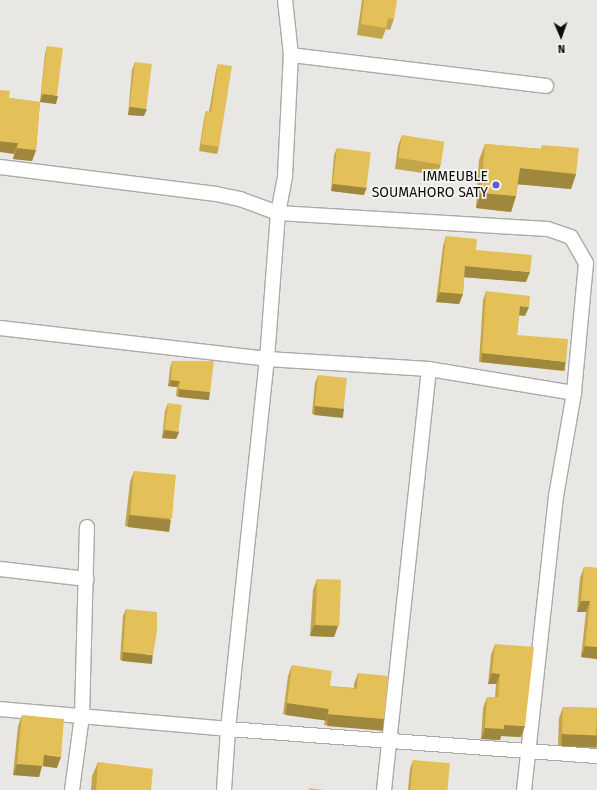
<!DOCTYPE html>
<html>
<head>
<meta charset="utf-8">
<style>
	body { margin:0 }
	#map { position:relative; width:597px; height:790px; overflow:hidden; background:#e9e7e3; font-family:"Fira Sans",sans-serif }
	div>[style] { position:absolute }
	.roads { filter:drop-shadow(1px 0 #abaaa6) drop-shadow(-1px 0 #abaaa6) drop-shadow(0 1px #abaaa6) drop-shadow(0 -1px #abaaa6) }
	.street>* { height:14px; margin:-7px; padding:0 7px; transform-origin:7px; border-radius:7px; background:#fff }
	.wall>* { inset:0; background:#c3a64c }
	.shaded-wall>* { inset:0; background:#9f873e; transform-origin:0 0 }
	.building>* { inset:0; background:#e3c158; transform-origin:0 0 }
	.dots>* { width:11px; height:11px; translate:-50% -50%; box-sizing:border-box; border:2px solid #f6f5f1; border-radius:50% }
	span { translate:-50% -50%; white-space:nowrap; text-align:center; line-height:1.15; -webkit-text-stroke:3.5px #f6f5f1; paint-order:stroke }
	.poi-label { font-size:14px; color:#0e0d0c }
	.right { translate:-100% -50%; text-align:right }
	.north { position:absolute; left:541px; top:16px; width:40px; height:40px; -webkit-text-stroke:3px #f6f5f1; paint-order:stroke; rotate:178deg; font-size:11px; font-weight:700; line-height:16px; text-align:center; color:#0e0d0c }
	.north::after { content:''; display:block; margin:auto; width:14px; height:18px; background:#0e0d0c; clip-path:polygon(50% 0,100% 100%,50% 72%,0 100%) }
</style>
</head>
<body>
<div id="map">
	<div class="roads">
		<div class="street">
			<i style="left:291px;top:55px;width:257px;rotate:6.9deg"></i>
			<i style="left:0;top:167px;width:218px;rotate:7.1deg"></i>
			<i style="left:216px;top:194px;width:25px;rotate:12deg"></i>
			<i style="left:240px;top:199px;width:40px;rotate:20.2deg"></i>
			<i style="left:278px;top:213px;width:270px;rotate:3.4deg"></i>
			<i style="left:548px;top:229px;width:24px;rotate:19deg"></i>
			<i style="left:571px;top:237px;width:30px;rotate:60deg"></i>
			<i style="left:586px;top:263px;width:131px;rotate:95.3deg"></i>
			<i style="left:574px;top:393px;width:105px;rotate:99.9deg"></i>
			<i style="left:556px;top:496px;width:296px;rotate:96.2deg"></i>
			<i style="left:0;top:328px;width:269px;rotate:6.6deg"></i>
			<i style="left:267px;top:359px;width:162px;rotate:3.5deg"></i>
			<i style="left:429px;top:369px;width:147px;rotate:9.4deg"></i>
			<i style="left:0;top:569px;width:87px;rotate:6.6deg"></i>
			<i style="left:0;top:709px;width:229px;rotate:5deg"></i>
			<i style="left:228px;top:729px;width:370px;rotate:4.2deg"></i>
			<i style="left:72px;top:790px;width:75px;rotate:-82.3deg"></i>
			<i style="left:82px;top:716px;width:189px;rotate:-88.5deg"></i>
			<i style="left:224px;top:790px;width:61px;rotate:-86.2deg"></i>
			<i style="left:228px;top:729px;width:372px;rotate:-84deg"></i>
			<i style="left:267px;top:359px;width:146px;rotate:-85.7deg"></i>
			<i style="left:278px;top:213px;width:38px;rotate:-79deg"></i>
			<i style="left:285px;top:176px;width:121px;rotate:-87.2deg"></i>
			<i style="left:291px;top:55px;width:55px;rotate:-96.2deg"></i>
			<i style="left:384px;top:790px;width:423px;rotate:-83.9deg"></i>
		</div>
	</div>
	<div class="wall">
		<i style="clip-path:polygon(362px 0,394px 0,394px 19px,390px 30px,386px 29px,382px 39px,357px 35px)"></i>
		<i style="clip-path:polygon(47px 46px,56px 104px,40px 102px,36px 150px,32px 161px,13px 159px,14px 154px,9px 98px,40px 102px,45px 54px)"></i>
		<i style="clip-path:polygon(135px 62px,144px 116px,128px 115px,132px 70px)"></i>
		<i style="clip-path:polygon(218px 64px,219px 147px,217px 154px,199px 151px,204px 119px,206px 111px,209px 112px,216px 71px)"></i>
		<i style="clip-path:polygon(402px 135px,441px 164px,437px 175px,395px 169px,398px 146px)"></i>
		<i style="clip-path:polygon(485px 144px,541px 149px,542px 145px,576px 174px,571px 189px,518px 184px,516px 196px,511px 212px,476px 208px,479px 160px)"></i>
		<i style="clip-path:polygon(337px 148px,364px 195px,331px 191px,334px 155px)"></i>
		<i style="clip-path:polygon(446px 236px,476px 250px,526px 282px,464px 277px,463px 294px,459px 304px,436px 302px,443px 246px)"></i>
		<i style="clip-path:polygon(486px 291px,525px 316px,519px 315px,517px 335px,563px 371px,479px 362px,483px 300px)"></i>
		<i style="clip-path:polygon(172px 361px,210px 392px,207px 399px,176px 396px,177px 387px,168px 386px,170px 368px)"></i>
		<i style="clip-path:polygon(318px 375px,344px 409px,341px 417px,312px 414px,315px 383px)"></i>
		<i style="clip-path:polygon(168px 403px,179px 432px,176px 439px,162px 438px,165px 411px)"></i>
		<i style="clip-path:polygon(134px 471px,171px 520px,167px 531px,125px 526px,130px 482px)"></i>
		<i style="clip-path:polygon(584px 567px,597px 568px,597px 659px,581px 657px,586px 612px,577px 612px,580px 578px)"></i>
		<i style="clip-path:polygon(317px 579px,338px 626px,334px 637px,310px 636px,313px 590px)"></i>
		<i style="clip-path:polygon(126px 609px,150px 663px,120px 660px,123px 616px)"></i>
		<i style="clip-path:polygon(495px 644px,521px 737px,501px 736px,500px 740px,481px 739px,483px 708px,487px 697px,495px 697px,496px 684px,488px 684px,491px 655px)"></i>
		<i style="clip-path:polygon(292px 665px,330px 686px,354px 688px,354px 684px,358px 673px,384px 719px,380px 730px,324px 725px,325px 720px,283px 714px,288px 676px)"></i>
		<i style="clip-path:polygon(563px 707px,597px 708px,597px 747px,558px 745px,559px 718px)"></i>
		<i style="clip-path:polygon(22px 715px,57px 768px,42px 766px,39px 777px,13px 775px,18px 726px)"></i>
		<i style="clip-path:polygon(413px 760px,447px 790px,408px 790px,410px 769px)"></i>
		<i style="clip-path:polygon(98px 762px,151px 790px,91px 790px,92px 776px)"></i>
	</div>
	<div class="shaded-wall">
		<i style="clip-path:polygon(43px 94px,58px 96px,56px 104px,40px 102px)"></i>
		<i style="clip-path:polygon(130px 107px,147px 109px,144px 116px,128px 115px)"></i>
		<i style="clip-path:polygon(0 141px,18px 143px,14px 154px,0 152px)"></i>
		<i style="clip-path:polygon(17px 148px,36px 150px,32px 161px,13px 159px)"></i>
		<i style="clip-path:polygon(520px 168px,576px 174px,571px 189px,514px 184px)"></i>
		<i style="clip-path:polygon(333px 184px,367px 187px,364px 195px,331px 191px)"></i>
		<i style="clip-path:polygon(481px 193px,516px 196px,511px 212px,476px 208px)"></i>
		<i style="clip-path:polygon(465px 266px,530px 272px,526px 282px,461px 277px)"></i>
		<i style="clip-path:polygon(440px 292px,463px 294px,459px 304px,436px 302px)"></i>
		<i style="clip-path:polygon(520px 306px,529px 307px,525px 316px,517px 315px)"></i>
		<i style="left:482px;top:353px;width:84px;height:9px;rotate:6deg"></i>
		<i style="clip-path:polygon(171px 380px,180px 381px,177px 387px,168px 386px)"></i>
		<i style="left:179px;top:389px;width:31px;height:8px;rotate:6deg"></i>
		<i style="left:315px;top:406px;width:29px;height:9px;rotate:6deg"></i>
		<i style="clip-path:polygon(165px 430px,179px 432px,176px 439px,162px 438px)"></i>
		<i style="left:129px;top:515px;width:42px;height:12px;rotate:7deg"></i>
		<i style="clip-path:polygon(581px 601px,590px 601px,586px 612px,577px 612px)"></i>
		<i style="clip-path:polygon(314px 625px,338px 626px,334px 637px,310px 636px)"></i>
		<i style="clip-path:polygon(585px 646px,597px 647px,597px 659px,581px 657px)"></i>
		<i style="left:123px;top:652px;width:30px;height:9px;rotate:6deg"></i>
		<i style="clip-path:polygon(492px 673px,500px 674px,496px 684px,488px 684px)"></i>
		<i style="left:287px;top:703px;width:42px;height:12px;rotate:8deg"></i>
		<i style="left:328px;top:714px;width:56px;height:12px;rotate:5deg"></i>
		<i style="clip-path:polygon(504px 725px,525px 726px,521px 737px,501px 736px,500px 740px,481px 739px,485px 728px)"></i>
		<i style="left:562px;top:734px;width:35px;height:12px;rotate:3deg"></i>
		<i style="clip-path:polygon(44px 755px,61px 757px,57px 768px,42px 766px,39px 777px,13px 775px,17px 764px)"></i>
	</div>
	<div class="building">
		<i style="clip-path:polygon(364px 0,397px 0,394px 19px,388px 18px,386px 28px,361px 24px)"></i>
		<i style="left:47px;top:46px;width:16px;height:48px;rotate:7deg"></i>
		<i style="left:135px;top:62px;width:17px;height:45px;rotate:7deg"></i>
		<i style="clip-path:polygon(218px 64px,232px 66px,219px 147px,201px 144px,206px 111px,211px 112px)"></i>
		<i style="clip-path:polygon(0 90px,10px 91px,9px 98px,40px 102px,36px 150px,17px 148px,18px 143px,0 141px)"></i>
		<i style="left:402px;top:135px;width:43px;height:23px;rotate:9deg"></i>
		<i style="clip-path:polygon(485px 144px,542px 149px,542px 145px,579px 148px,576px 174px,520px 168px,516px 196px,481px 193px)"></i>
		<i style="left:337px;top:148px;width:34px;height:36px;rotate:7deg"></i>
		<i style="clip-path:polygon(446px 236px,477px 239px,476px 250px,532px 255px,530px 272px,465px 266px,463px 294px,440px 292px)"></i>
		<i style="clip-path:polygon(486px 291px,530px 296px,529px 307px,520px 306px,517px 335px,568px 339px,566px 362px,482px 353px)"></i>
		<i style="clip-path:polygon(172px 361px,214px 361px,210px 392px,179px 389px,180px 381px,171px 380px)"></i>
		<i style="left:318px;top:375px;width:29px;height:31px;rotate:6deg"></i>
		<i style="left:168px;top:403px;width:14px;height:27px;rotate:8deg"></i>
		<i style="left:134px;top:471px;width:42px;height:44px;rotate:5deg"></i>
		<i style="clip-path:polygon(584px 567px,597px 568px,597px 647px,585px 646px,590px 601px,581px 601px)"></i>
		<i style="left:317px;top:579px;width:24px;height:46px;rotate:2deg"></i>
		<i style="clip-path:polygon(126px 609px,157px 612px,157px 631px,153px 655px,123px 652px)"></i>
		<i style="clip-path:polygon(495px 644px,534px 647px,525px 726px,504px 725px,504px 729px,485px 728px,487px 697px,498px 697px,500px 674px,492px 673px)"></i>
		<i style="clip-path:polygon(292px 665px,332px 671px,330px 686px,357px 689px,358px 673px,388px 676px,384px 719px,328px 714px,329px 709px,287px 703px)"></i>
		<i style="left:563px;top:707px;width:34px;height:27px;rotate:2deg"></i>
		<i style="clip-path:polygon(22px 715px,64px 719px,61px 757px,44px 755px,43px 766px,17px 764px)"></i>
		<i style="left:413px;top:760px;width:37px;height:30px;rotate:5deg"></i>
		<i style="clip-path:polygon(98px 762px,153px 769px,151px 790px,96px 790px)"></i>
		<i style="clip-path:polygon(309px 788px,325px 790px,309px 790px)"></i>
	</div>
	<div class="dots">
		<i style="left:496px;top:185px;background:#5d5cd4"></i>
	</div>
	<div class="poi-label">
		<span class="right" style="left:488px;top:185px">IMMEUBLE<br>SOUMAHORO SATY</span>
	</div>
	<div class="north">N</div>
</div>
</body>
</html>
